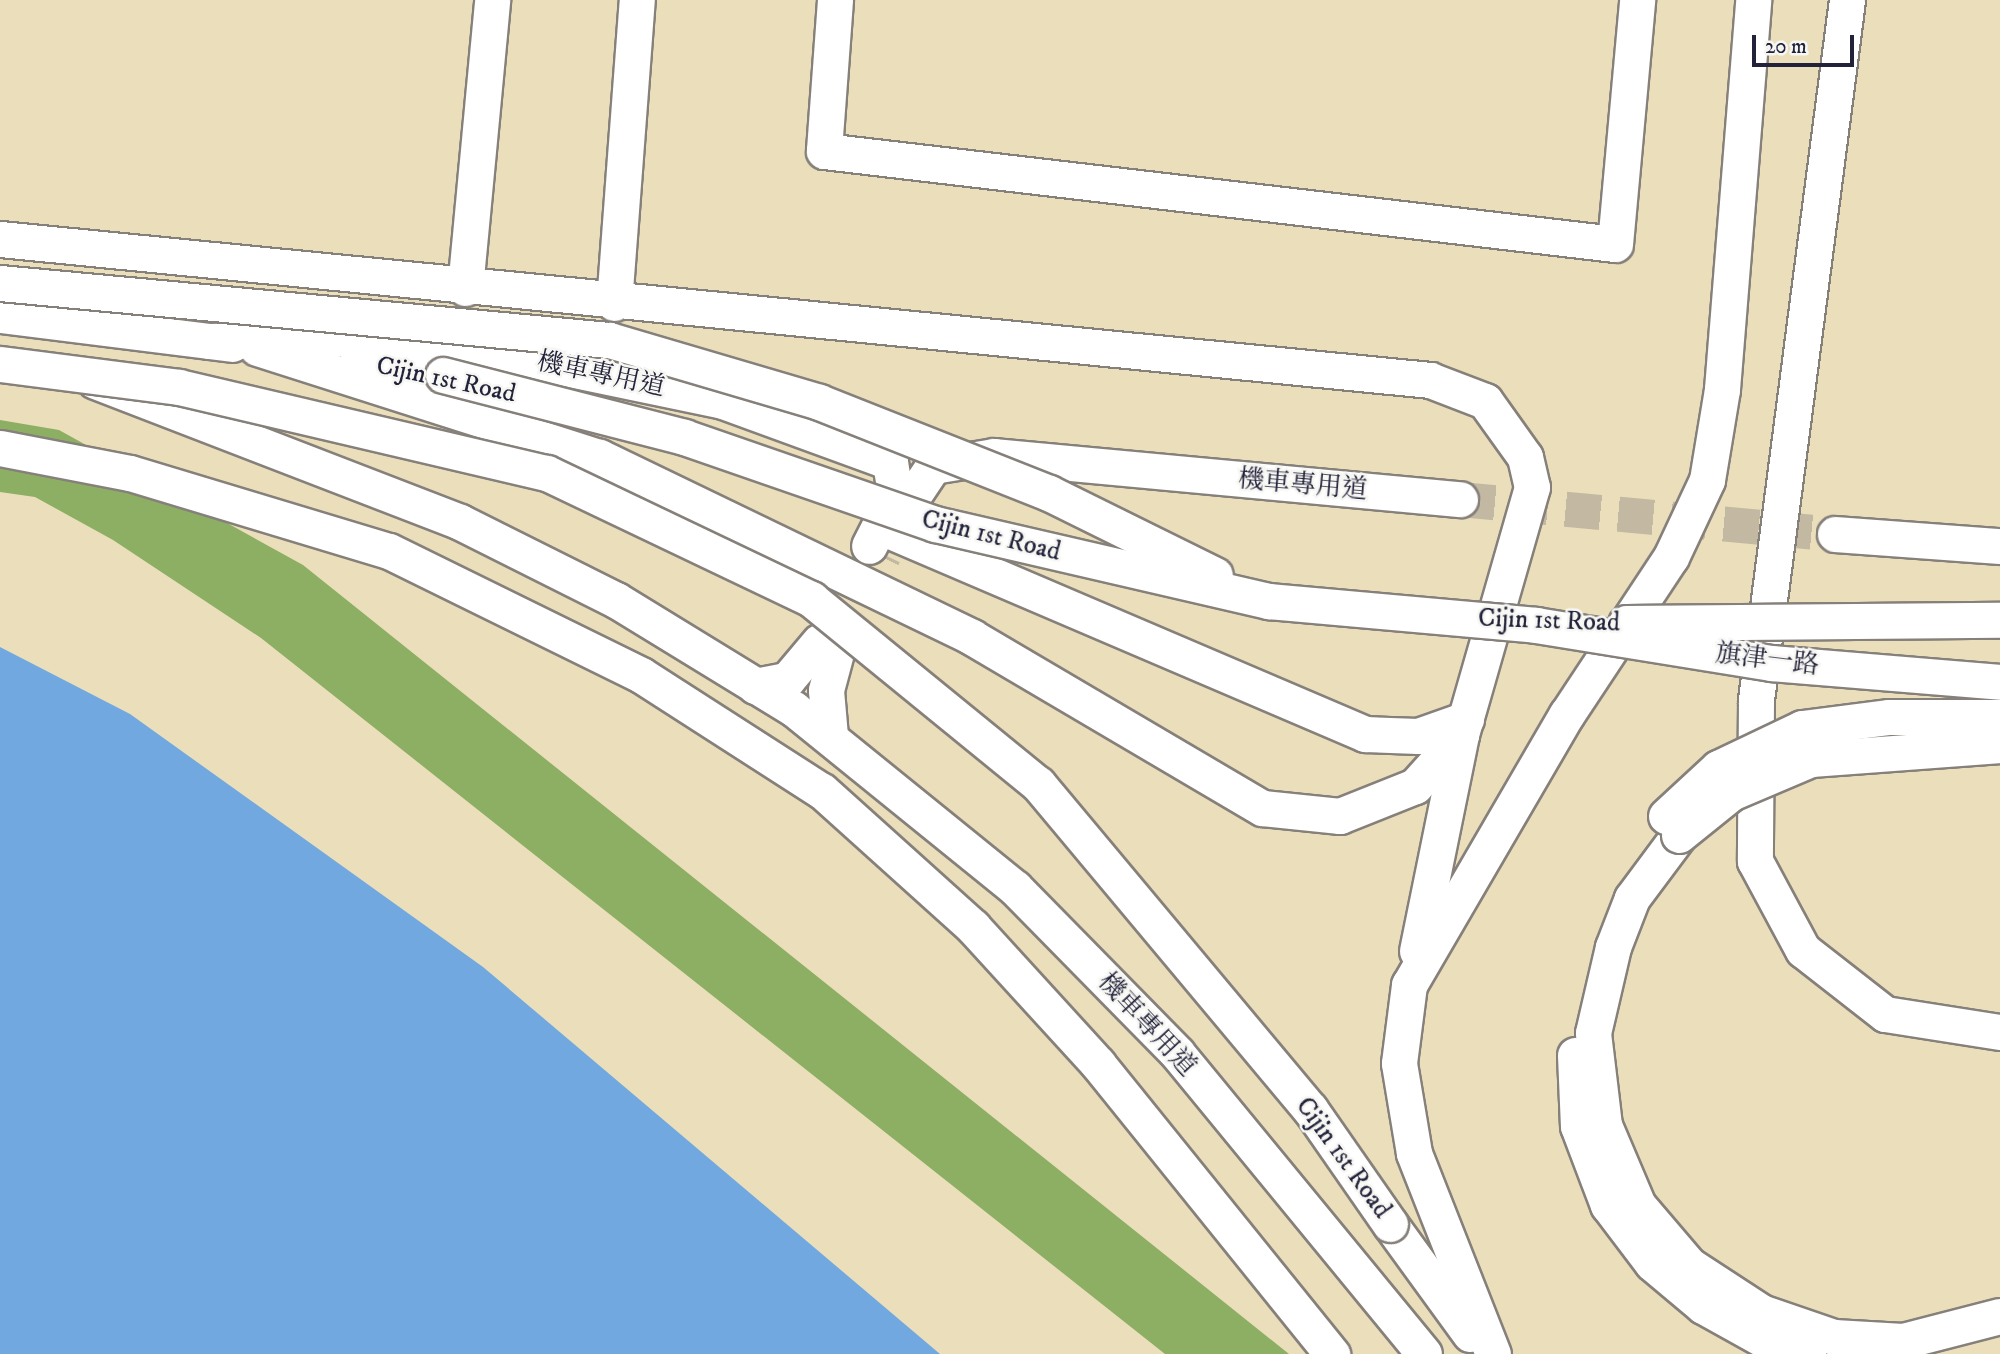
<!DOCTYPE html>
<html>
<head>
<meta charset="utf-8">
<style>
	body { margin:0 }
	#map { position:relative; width:2000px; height:1354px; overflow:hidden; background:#ebdebb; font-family:"IM FELL DW Pica","Noto Serif TC",serif }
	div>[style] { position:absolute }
	.forest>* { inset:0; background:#8caf63 }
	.water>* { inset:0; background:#70a8df }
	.minor-tunnel>* { height:35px; margin-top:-17.5px; transform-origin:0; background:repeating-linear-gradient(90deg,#c3b8a1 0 35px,transparent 0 53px) }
	.roads { filter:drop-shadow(2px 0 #86807b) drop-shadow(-2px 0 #86807b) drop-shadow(0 2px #86807b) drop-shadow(0 -2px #86807b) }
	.minor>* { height:35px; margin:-17.5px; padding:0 17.5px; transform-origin:17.5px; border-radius:17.5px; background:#fff }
	.bridges { filter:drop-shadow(2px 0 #86807b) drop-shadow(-2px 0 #86807b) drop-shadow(0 2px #86807b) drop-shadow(0 -2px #86807b) }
	.minor-bridge>* { height:35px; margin:-17.5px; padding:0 17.5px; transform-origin:17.5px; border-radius:17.5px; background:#fff }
	span { translate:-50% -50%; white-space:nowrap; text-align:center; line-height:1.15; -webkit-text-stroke:5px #f6f6f2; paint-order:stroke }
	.street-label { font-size:26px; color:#22223b }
	.scale { position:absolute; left:1752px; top:35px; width:102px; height:32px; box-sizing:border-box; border:4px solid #22223b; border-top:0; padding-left:9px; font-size:21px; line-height:24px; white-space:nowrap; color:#22223b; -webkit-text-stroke:5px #f6f6f2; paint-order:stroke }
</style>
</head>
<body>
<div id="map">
	<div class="forest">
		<i style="clip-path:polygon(0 420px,59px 430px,303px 565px,1289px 1354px,1165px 1354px,261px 638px,113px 540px,35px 497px,0 492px)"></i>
	</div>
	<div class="water">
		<i style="clip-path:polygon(0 647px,130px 714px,483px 967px,940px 1354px,0 1354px)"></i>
	</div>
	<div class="minor-tunnel">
		<i style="left:1460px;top:499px;width:377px;rotate:5.3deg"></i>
		<i style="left:836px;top:652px;width:109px;rotate:-63.9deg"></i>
	</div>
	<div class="roads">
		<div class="minor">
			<i style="left:835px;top:0;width:151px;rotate:94.2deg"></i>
			<i style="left:824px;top:151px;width:796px;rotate:6.71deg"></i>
			<i style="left:1615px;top:244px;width:245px;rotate:-84.8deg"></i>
			<i style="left:1847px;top:0;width:706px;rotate:97.41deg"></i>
			<i style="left:1756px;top:700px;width:161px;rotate:90.4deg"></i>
			<i style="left:1755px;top:861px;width:101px;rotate:61.7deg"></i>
			<i style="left:1803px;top:950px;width:104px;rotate:38deg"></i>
			<i style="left:1885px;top:1014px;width:116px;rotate:8.9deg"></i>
			<i style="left:0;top:239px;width:1437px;rotate:5.63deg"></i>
			<i style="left:1430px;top:380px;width:59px;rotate:20.9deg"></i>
			<i style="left:1485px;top:401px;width:69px;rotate:54.5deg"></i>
			<i style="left:1525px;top:457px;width:31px;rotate:77deg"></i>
			<i style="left:1532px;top:487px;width:258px;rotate:106deg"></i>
			<i style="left:1461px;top:735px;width:69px;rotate:132deg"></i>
			<i style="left:1415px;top:786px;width:81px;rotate:158.2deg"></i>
			<i style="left:1340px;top:816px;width:78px;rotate:-174.1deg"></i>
			<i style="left:1262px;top:808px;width:337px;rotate:-149.5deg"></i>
			<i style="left:972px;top:637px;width:414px;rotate:-154.2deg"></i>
			<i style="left:599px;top:457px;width:359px;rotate:-162.3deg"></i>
			<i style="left:465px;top:288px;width:289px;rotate:-84.6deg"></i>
			<i style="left:614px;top:303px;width:304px;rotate:-85.7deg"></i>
			<i style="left:0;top:315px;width:234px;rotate:7.1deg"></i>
			<i style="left:209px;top:341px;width:141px;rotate:-1.2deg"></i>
			<i style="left:350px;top:338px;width:173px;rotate:7deg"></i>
			<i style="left:522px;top:359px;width:205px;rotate:11.8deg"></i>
			<i style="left:723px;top:401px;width:178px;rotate:20.1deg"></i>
			<i style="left:890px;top:462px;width:33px;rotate:81deg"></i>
			<i style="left:895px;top:495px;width:57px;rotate:117deg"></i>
			<i style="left:357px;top:362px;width:87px;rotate:8.6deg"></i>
			<i style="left:95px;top:381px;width:391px;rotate:21.1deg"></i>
			<i style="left:460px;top:522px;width:174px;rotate:26.6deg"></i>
			<i style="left:616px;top:600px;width:209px;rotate:31.5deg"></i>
			<i style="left:794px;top:709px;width:284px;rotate:39deg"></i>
			<i style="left:1015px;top:888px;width:231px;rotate:45.5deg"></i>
			<i style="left:1177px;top:1053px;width:389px;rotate:50.6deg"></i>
			<i style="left:0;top:448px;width:132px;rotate:10.9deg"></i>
			<i style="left:130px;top:473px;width:270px;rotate:16.8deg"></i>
			<i style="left:389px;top:551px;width:281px;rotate:26.2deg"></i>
			<i style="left:641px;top:675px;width:215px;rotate:32.7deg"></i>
			<i style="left:822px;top:791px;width:203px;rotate:42deg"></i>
			<i style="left:973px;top:927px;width:185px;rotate:47.6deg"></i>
			<i style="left:1098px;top:1064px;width:373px;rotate:51.1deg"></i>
			<i style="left:897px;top:520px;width:65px;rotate:-56.3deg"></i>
			<i style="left:933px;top:466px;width:62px;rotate:-9.3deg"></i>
			<i style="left:994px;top:456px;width:468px;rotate:5.3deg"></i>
			<i style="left:890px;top:531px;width:517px;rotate:23.14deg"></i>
			<i style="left:1365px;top:734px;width:53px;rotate:2.2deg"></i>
			<i style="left:1418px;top:736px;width:51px;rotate:-19.5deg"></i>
			<i style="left:1835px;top:534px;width:165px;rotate:4.2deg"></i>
			<i style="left:755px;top:686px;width:33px;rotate:-11deg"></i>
			<i style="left:787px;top:680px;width:50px;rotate:-49.9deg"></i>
			<i style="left:830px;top:736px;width:46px;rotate:-95deg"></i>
			<i style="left:826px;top:690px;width:39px;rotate:-75deg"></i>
			<i style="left:1679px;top:835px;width:79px;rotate:126.7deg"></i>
			<i style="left:1632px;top:898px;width:53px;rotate:111.2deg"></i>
			<i style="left:1613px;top:947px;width:88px;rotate:103.1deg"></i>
			<i style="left:1593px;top:1033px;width:93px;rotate:83.2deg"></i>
			<i style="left:1604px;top:1125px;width:87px;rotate:67deg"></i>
			<i style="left:1638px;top:1205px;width:79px;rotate:49.6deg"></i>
			<i style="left:1689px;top:1265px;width:86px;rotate:33.1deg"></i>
			<i style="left:1761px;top:1312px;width:77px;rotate:18.9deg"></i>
			<i style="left:1834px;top:1337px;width:69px;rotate:3.3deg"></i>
			<i style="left:1903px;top:1341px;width:100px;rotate:-14.5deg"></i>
			<i style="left:1417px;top:951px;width:220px;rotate:-78.5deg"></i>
			<i style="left:1575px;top:1055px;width:71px;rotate:87.6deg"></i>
			<i style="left:1578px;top:1126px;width:85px;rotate:69.2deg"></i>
			<i style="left:1608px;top:1205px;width:73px;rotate:52.8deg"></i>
			<i style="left:1652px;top:1263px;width:67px;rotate:40.1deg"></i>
			<i style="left:1703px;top:1306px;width:74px;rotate:29deg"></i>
			<i style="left:1768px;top:1342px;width:42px;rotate:16.7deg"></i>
			<i style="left:1390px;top:1224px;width:136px;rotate:54deg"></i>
			<i style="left:1493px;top:1354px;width:216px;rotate:-111.5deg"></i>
			<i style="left:1414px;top:1153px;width:91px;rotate:-99.5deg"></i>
			<i style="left:1399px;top:1063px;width:79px;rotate:-82.7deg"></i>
			<i style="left:1409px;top:985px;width:314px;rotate:-59.8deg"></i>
			<i style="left:1567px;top:714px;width:188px;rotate:-56.5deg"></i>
			<i style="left:1671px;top:557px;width:85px;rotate:-64.9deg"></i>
			<i style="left:1707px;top:480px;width:92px;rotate:-80.6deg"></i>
			<i style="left:1722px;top:389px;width:390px;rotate:-85.4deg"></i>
		</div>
	</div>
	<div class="bridges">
		<div class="minor-bridge">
			<i style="left:0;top:283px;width:612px;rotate:5.35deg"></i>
			<i style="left:609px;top:340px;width:219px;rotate:16.4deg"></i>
			<i style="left:819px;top:402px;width:247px;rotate:21.6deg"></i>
			<i style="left:1049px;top:493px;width:185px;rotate:26.3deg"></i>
			<i style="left:0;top:364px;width:180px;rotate:7.3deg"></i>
			<i style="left:179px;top:387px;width:378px;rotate:13.2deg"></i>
			<i style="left:547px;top:473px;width:293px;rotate:25.5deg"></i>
			<i style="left:811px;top:599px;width:293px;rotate:39.2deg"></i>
			<i style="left:1038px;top:784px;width:424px;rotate:50.1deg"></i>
			<i style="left:1310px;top:1109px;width:140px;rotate:55.2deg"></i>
			<i style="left:443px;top:375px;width:249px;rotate:14.4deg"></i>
			<i style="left:684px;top:437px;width:266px;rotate:19.1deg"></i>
			<i style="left:935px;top:524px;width:343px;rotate:13deg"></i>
			<i style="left:1269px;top:601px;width:268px;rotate:5.1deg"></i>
			<i style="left:1536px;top:625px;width:238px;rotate:9.2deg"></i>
			<i style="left:1771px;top:663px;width:230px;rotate:4.7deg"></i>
			<i style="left:1626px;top:623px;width:374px;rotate:-0.5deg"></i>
			<i style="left:1666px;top:816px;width:71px;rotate:-42.7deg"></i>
			<i style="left:1718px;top:768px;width:93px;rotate:-25.5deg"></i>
			<i style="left:1802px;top:728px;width:88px;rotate:-7.2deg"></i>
			<i style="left:1889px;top:717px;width:111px"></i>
			<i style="left:1679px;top:835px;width:67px;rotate:-38.9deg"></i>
			<i style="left:1731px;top:793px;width:87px;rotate:-23deg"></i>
			<i style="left:1811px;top:759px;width:190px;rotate:-4.2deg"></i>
		</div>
	</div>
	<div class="street-label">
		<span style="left:601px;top:375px;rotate:12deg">機車專用道</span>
		<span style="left:446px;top:380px;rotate:12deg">Cijin 1st Road</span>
		<span style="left:1303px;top:485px;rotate:5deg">機車專用道</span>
		<span style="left:991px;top:536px;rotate:14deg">Cijin 1st Road</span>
		<span style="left:1549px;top:621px;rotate:2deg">Cijin 1st Road</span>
		<span style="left:1767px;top:660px;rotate:7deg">旗津一路</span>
		<span style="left:1147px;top:1025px;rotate:47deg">機車專用道</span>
		<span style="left:1343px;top:1158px;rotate:54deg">Cijin 1st Road</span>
	</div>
	<div class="scale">20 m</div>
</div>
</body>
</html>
